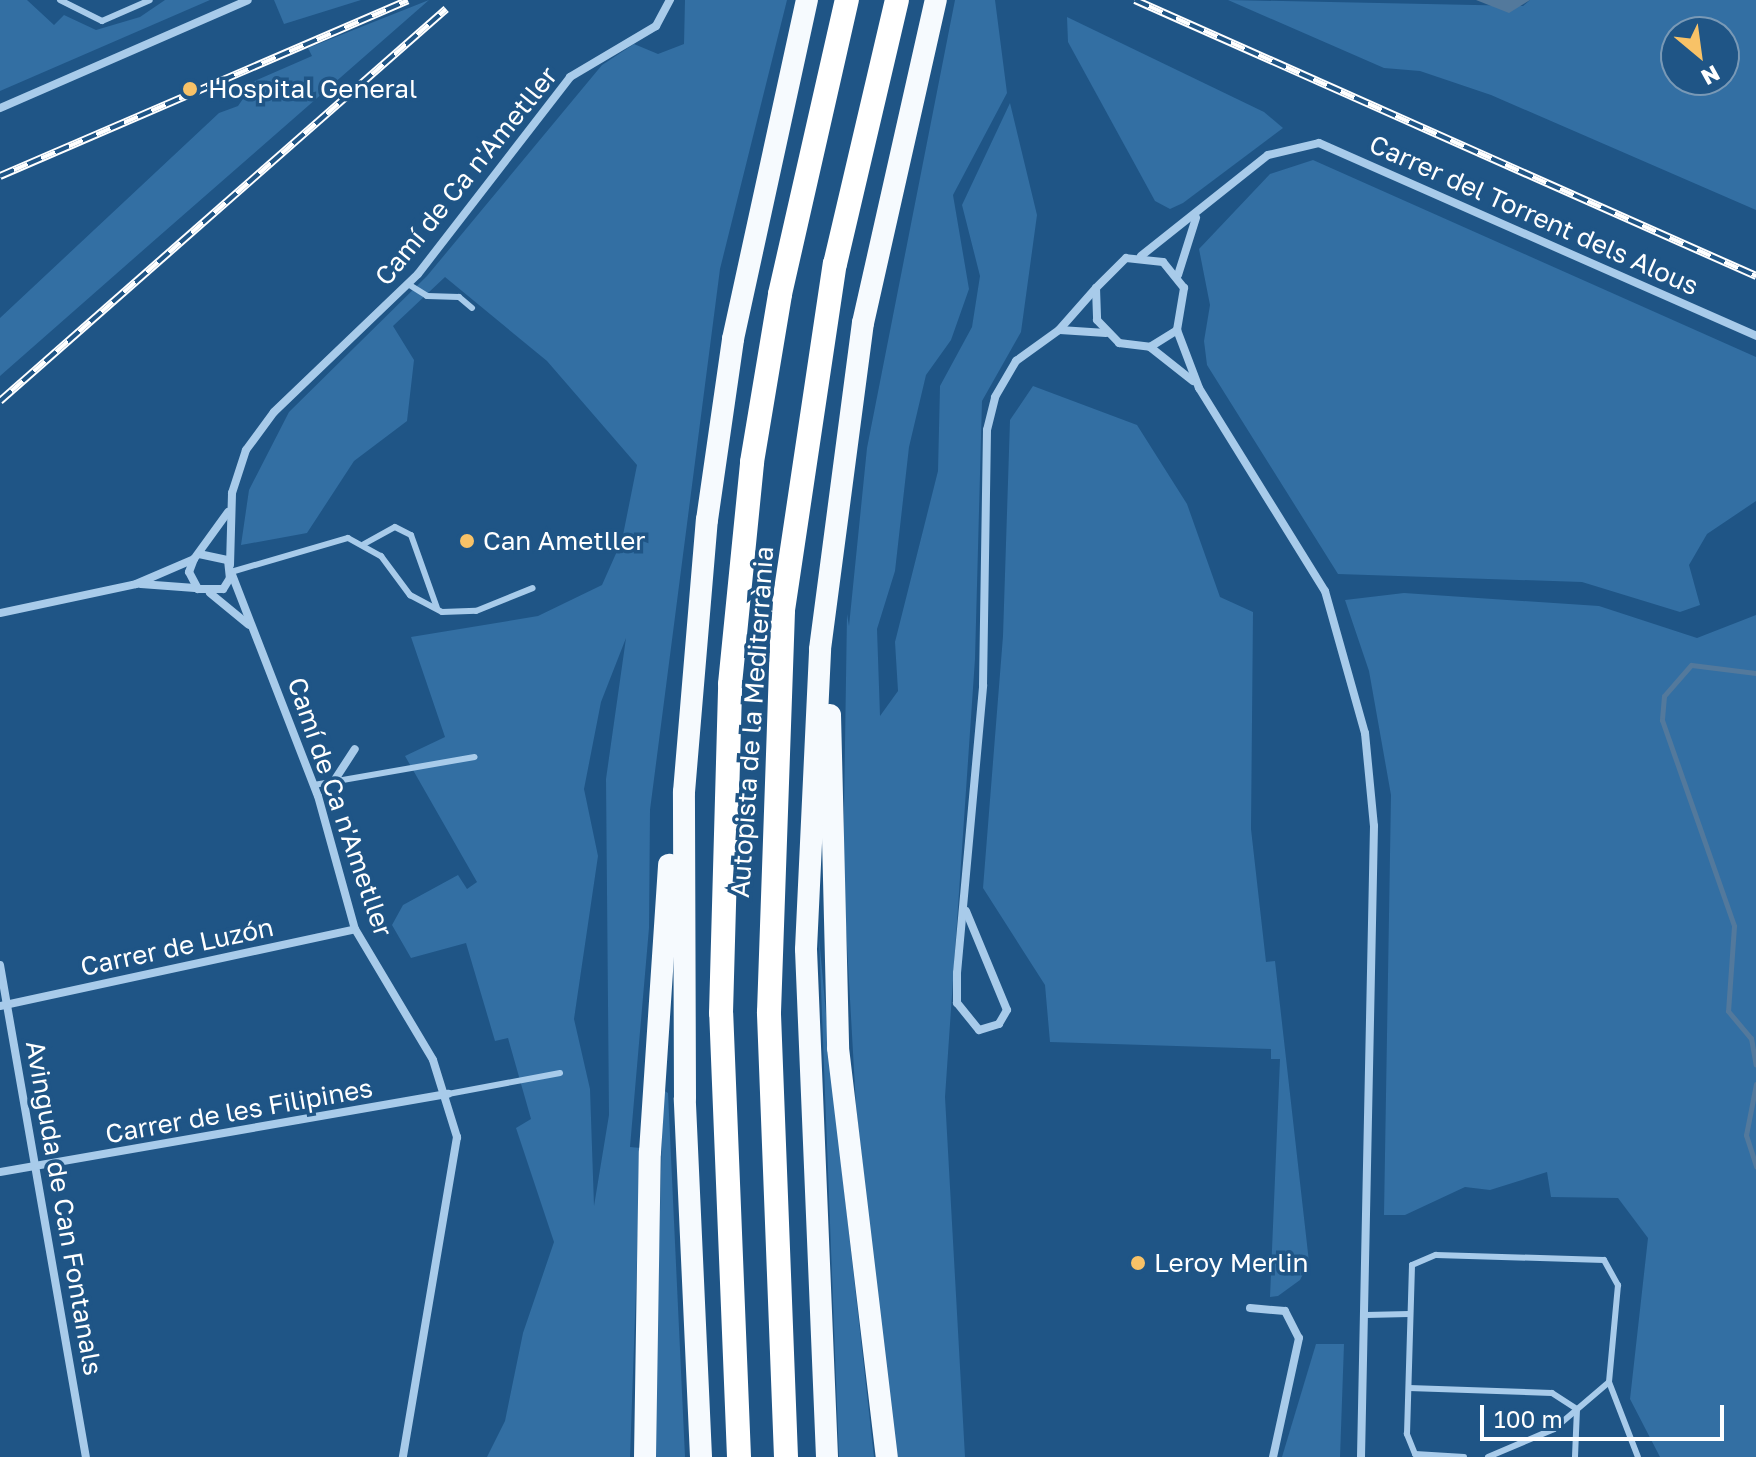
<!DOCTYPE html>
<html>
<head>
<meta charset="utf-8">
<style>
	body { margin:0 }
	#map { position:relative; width:1756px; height:1457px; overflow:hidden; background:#1f5586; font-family:"Golos Text",sans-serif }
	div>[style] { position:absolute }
	.green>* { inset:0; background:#336fa3 }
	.water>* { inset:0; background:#53799c }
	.stream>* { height:5px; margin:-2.5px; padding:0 2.5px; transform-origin:2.5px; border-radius:2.5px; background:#53799c }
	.service>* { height:6px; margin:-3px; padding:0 3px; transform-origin:3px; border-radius:3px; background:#a8cbea }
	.minor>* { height:8px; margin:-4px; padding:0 4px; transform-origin:4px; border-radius:4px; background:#a8cbea }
	.trunk>* { height:22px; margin:-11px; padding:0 11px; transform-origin:11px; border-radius:11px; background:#f6fafe }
	.motorway>* { height:24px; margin:-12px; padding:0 12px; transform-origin:12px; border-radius:12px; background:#fff }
	.rail>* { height:8px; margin-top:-4px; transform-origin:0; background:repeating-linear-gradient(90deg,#1f5586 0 15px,#fff 0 30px); box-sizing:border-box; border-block:2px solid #fff }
	.dots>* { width:22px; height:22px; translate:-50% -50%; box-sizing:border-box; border:4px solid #1f5586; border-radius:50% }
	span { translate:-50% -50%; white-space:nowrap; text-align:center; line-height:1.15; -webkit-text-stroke:7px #1f5586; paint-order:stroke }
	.poi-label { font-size:26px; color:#fff }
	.left { translate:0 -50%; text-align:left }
	.street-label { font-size:26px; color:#fff }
	.north { position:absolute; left:1660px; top:16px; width:80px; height:80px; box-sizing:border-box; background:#1f5586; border:2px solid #7999b6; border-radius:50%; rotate:151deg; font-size:22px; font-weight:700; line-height:32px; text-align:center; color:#fff }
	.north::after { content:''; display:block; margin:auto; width:28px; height:36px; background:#f8c267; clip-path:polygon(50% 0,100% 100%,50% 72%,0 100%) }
	.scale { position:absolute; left:1480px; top:1405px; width:244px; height:36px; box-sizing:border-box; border:4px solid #fff; border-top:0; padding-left:10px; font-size:24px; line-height:28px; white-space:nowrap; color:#fff; -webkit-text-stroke:6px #1f5586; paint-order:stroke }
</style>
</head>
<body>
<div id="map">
	<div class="green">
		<i style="clip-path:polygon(0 0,27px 0,54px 25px,64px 15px,96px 30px,140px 17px,165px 0,210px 0,0 91px)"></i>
		<i style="clip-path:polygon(274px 0,361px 0,284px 24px)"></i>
		<i style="clip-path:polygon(429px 0,157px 238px,0 376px,0 318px,219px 113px,238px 106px,245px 96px,241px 87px,312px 56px,308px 48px)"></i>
		<i style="clip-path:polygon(evenodd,685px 0,787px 0,720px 269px,650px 810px,649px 928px,630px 1147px,641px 1148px,630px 1457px,487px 1457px,505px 1421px,523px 1333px,554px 1242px,516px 1128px,531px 1119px,508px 1038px,495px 1041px,466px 943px,411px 958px,392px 925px,403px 905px,458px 875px,467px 889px,477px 882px,405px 756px,445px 737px,411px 637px,538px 616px,602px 585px,622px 540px,637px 465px,547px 361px,445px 277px,393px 326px,414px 360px,407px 421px,354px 461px,307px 533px,241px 545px,249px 490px,289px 412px,427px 276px,602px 65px,634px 44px,658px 54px,684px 44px,685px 0,626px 638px,606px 779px,609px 1115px,594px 1206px,590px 1089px,574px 1019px,598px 856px,584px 789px,601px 702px,626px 638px)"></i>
		<i style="clip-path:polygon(955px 0,995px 0,1007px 93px,953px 195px,969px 289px,951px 340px,926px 375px,909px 447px,895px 571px,877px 629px,880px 716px,898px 691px,895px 642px,938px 471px,940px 386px,972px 327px,980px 276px,962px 205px,1010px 103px,1037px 215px,1021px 332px,982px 401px,975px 659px,945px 1097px,965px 1457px,895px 1457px,856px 1106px,843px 874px,847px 614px,849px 626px,867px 448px)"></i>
		<i style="clip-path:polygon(evenodd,1228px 0,1523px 6px,1530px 0,1756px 0,1756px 210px,1491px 95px,1420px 71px,1384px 68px,1228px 0,1676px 32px,1724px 32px,1724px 80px,1676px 80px,1676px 32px)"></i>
		<i style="clip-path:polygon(1067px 17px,1264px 112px,1283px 128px,1183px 203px,1170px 209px,1155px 201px,1068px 42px)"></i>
		<i style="clip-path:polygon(1313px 160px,1756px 357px,1756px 501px,1707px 534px,1689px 565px,1700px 605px,1680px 612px,1582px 582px,1338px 574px,1207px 365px,1204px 341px,1210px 305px,1199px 249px,1270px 174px)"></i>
		<i style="clip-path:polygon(1033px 386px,1137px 425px,1187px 504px,1220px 597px,1253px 612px,1251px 829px,1266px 962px,1275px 961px,1309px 1262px,1300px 1280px,1278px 1296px,1270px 1297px,1280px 1059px,1271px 1059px,1271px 1049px,1050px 1042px,1045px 985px,983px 888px,1003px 636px,1010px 420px)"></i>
		<i style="clip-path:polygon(1404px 593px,1599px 606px,1697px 638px,1756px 615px,1756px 1457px,1660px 1457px,1630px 1399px,1648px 1238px,1618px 1198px,1551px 1197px,1547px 1172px,1490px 1190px,1465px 1187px,1405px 1215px,1384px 1215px,1391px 795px,1369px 671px,1345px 600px)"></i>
		<i style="clip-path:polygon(819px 937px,833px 1090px,874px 1457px,839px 1457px)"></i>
		<i style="clip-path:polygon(663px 1090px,668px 1093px,685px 1457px,654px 1457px)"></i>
		<i style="clip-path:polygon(1316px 1344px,1344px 1344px,1340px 1457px,1282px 1457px)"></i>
	</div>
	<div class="water">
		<i style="clip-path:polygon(1476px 0,1530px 0,1509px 13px)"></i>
	</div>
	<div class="stream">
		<i style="left:1756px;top:673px;width:65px;rotate:-173deg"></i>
		<i style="left:1691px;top:665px;width:41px;rotate:131.1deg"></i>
		<i style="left:1664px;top:696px;width:24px;rotate:95deg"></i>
		<i style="left:1662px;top:720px;width:218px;rotate:70.7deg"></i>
		<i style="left:1734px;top:926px;width:85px;rotate:94deg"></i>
		<i style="left:1728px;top:1011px;width:35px;rotate:50deg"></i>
		<i style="left:1751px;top:1038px;width:27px;rotate:80deg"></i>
		<i style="left:1756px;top:1084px;width:52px;rotate:101.1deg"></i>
		<i style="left:1746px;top:1135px;width:33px;rotate:72deg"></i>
	</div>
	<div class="service">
		<i style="left:60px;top:0;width:47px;rotate:26.6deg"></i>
		<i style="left:102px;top:21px;width:52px;rotate:-23.6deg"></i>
		<i style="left:408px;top:284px;width:22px;rotate:32deg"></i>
		<i style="left:427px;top:296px;width:32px;rotate:2deg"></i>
		<i style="left:459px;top:297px;width:17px;rotate:40deg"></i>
		<i style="left:364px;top:544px;width:35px;rotate:-29deg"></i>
		<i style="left:395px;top:527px;width:18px;rotate:27deg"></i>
		<i style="left:411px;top:535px;width:77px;rotate:70.4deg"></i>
		<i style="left:231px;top:572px;width:122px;rotate:-16.2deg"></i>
		<i style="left:348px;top:538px;width:38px;rotate:29deg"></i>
		<i style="left:381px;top:556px;width:49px;rotate:53.4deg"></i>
		<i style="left:410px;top:595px;width:36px;rotate:28deg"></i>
		<i style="left:442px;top:612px;width:34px;rotate:-2deg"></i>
		<i style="left:476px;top:611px;width:61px;rotate:-22deg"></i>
		<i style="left:314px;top:785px;width:163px;rotate:-9.9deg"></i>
		<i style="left:448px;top:1094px;width:114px;rotate:-10.6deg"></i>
		<i style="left:1366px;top:1315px;width:43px;rotate:-1.3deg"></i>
		<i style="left:1409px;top:1388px;width:143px;rotate:2deg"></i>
		<i style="left:1552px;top:1393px;width:30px;rotate:33deg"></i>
		<i style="left:1577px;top:1409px;width:48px;rotate:92.4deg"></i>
		<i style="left:1464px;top:1457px;width:49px;rotate:-176.5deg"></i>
		<i style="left:1415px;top:1454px;width:22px;rotate:-112deg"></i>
		<i style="left:1407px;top:1434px;width:169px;rotate:-88.3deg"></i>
		<i style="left:1412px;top:1265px;width:26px;rotate:-23deg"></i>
		<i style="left:1436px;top:1255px;width:168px;rotate:1.7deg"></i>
		<i style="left:1604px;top:1260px;width:29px;rotate:61deg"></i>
		<i style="left:1618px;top:1285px;width:97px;rotate:95.3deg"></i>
		<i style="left:1609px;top:1382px;width:80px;rotate:68.9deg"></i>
		<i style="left:1488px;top:1457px;width:72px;rotate:-23deg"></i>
		<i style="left:1554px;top:1429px;width:72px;rotate:-40.5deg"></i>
	</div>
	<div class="minor">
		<i style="left:0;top:108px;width:270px;rotate:-23.5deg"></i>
		<i style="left:1141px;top:256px;width:162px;rotate:-38.5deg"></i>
		<i style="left:1268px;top:155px;width:52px;rotate:-13.2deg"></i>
		<i style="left:1319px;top:143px;width:478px;rotate:23.8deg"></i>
		<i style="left:1178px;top:275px;width:60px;rotate:-72.5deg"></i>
		<i style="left:1060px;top:330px;width:46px;rotate:3.7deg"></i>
		<i style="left:1177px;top:330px;width:62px;rotate:69.2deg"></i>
		<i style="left:1199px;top:388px;width:239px;rotate:58.2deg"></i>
		<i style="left:1325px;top:591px;width:148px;rotate:74.3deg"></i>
		<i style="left:1365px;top:733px;width:93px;rotate:84.5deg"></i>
		<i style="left:1374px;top:826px;width:631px;rotate:91.18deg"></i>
		<i style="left:1150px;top:347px;width:32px;rotate:-32deg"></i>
		<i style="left:1177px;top:330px;width:43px;rotate:-80.5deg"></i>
		<i style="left:1184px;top:288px;width:33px;rotate:-129deg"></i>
		<i style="left:1163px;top:262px;width:37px;rotate:-174deg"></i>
		<i style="left:1126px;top:258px;width:42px;rotate:135deg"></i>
		<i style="left:1096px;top:288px;width:32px;rotate:88deg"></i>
		<i style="left:1097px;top:320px;width:32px;rotate:46deg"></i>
		<i style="left:1119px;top:343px;width:31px;rotate:7deg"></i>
		<i style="left:1150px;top:347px;width:55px;rotate:38.3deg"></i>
		<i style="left:199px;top:554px;width:30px;rotate:12deg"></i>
		<i style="left:228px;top:560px;width:18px;rotate:84deg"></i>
		<i style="left:230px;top:578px;width:13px;rotate:122deg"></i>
		<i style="left:223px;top:589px;width:25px;rotate:180deg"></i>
		<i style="left:198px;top:589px;width:19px;rotate:-118deg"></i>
		<i style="left:189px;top:572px;width:14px;rotate:-69deg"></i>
		<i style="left:194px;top:559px;width:58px;rotate:-54.1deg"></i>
		<i style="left:230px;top:565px;width:72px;rotate:-88.4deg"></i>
		<i style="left:232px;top:493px;width:45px;rotate:-72deg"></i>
		<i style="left:246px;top:450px;width:47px;rotate:-53.6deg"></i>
		<i style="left:274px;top:412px;width:199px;rotate:-43.8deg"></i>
		<i style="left:418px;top:274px;width:249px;rotate:-52.3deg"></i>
		<i style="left:570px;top:77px;width:100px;rotate:-30.7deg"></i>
		<i style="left:656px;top:26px;width:30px;rotate:-62deg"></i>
		<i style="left:231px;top:572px;width:240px;rotate:68.8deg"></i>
		<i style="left:318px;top:796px;width:138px;rotate:74.5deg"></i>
		<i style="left:355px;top:929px;width:152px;rotate:59.2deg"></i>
		<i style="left:433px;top:1060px;width:81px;rotate:72.7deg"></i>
		<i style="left:457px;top:1137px;width:325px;rotate:99.6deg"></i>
		<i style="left:141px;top:584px;width:54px;rotate:4.2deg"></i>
		<i style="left:210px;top:593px;width:50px;rotate:39.4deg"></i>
		<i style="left:0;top:613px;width:139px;rotate:-12deg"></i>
		<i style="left:136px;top:584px;width:63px;rotate:-23.3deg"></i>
		<i style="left:334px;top:781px;width:38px;rotate:-57deg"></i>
		<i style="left:966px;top:911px;width:107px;rotate:67.5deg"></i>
		<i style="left:1007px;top:1010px;width:16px;rotate:120deg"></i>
		<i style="left:999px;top:1024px;width:21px;rotate:163deg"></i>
		<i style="left:979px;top:1030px;width:35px;rotate:-129deg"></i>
		<i style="left:957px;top:1003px;width:30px;rotate:-90deg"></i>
		<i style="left:957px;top:973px;width:289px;rotate:-84.8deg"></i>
		<i style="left:983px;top:685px;width:255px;rotate:-89.1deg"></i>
		<i style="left:987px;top:430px;width:34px;rotate:-76deg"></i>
		<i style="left:995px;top:397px;width:42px;rotate:-59.7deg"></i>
		<i style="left:1016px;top:361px;width:53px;rotate:-35.8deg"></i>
		<i style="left:1059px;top:330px;width:56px;rotate:-48.6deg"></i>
		<i style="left:0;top:965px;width:499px;rotate:80.1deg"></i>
		<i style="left:0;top:1006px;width:363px;rotate:-12.2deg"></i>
		<i style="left:0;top:1172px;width:455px;rotate:-9.9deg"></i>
		<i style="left:1250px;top:1308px;width:35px;rotate:5deg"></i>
		<i style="left:1285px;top:1311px;width:30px;rotate:63deg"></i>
		<i style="left:1299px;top:1338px;width:122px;rotate:102.3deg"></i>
	</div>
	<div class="trunk">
		<i style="left:830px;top:715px;width:333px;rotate:88.6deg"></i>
		<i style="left:838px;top:1048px;width:412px;rotate:83.2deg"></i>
		<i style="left:645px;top:1457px;width:305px;rotate:-89.1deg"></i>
		<i style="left:650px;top:1152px;width:288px;rotate:-86.2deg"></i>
		<i style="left:701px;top:1457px;width:359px;rotate:-92.6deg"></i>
		<i style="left:685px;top:1098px;width:306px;rotate:-90.2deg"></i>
		<i style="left:684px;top:792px;width:273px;rotate:-85.2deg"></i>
		<i style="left:707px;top:520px;width:183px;rotate:-81.8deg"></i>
		<i style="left:733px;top:339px;width:347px;rotate:-77.7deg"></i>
		<i style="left:827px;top:1457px;width:508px;rotate:-92.37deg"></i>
		<i style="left:806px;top:949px;width:300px;rotate:-87.3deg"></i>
		<i style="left:820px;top:649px;width:329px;rotate:-82.5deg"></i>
		<i style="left:863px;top:323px;width:331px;rotate:-77.3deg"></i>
	</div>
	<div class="motorway">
		<i style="left:739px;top:1457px;width:444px;rotate:-92.3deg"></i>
		<i style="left:721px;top:1013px;width:329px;rotate:-88.4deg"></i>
		<i style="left:730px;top:684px;width:223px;rotate:-84.3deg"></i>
		<i style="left:752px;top:462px;width:170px;rotate:-80.5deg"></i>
		<i style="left:780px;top:294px;width:302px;rotate:-77.2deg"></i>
		<i style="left:786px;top:1457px;width:445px;rotate:-92.2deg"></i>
		<i style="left:769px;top:1012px;width:402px;rotate:-88deg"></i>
		<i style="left:783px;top:610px;width:350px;rotate:-81.5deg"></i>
		<i style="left:835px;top:264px;width:271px;rotate:-76.8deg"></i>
	</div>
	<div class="rail">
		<i style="left:1135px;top:0;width:680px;rotate:23.96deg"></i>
		<i style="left:0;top:176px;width:444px;rotate:-23.3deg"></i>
		<i style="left:0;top:401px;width:594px;rotate:-41.31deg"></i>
	</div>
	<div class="dots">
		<i style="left:190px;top:89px;background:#f8c267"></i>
		<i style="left:467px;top:541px;background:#f8c267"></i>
		<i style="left:1138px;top:1263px;background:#f8c267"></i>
	</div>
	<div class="poi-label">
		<span class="left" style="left:208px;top:89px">Hospital General</span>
		<span class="left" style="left:483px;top:541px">Can Ametller</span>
		<span class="left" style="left:1154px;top:1263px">Leroy Merlin</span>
	</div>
	<div class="street-label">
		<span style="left:466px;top:176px;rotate:-51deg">Camí de Ca n'Ametller</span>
		<span style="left:1534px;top:215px;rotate:24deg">Carrer del Torrent dels Alous</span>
		<span style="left:752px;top:722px;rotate:-86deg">Autopista de la Mediterrània</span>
		<span style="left:340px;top:807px;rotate:71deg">Camí de Ca n'Ametller</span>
		<span style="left:177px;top:947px;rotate:-12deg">Carrer de Luzón</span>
		<span style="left:239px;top:1111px;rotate:-10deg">Carrer de les Filipines</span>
		<span style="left:64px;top:1208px;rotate:80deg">Avinguda de Can Fontanals</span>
	</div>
	<div class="north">N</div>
	<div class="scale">100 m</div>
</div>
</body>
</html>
